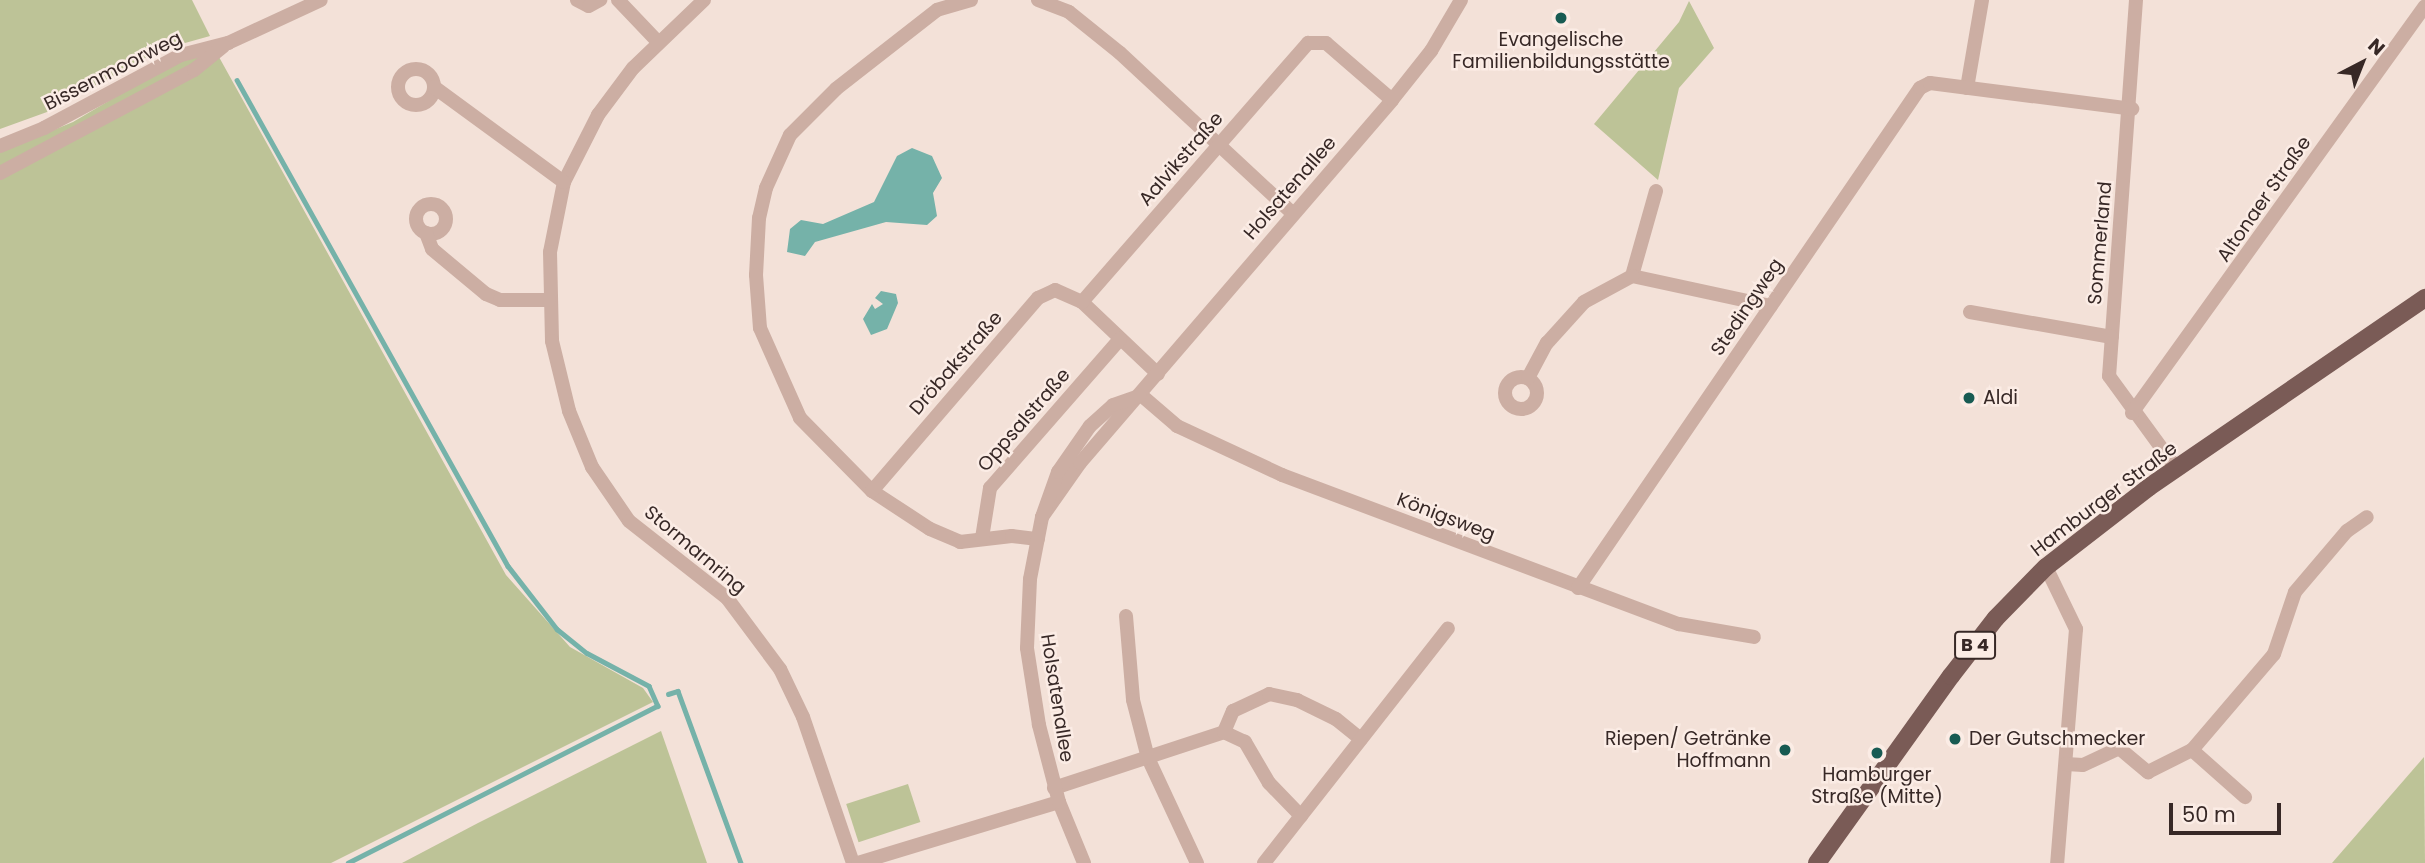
<!DOCTYPE html>
<html>
<head>
<meta charset="utf-8">
<style>
	body { margin:0 }
	#map { position:relative; width:2425px; height:863px; overflow:hidden; background:#f3e1d8; font-family:Poppins,sans-serif }
	div>[style] { position:absolute }
	.green>* { inset:0; background:#bdc397; transform-origin:0 0 }
	.water>* { inset:0; background:#75b2a9 }
	.stream>* { height:4.5px; margin:-2.25px; padding:0 2.25px; transform-origin:2.25px; border-radius:2.25px; background:#75b2a9 }
	.street>* { height:14px; margin:-7px; padding:0 7px; transform-origin:7px; border-radius:7px; background:#ccaea3 }
	.street>.ring { margin:-7px; padding:0; box-sizing:content-box; background:none; border:14px solid #ccaea3; border-radius:50% }
	.primary>* { height:18px; margin:-9px; padding:0 9px; transform-origin:9px; border-radius:9px; background:#7a5b56 }
	.dots>* { width:19px; height:19px; translate:-50% -50%; box-sizing:border-box; border:4px solid #fbece5; border-radius:50% }
	span { translate:-50% -50%; white-space:nowrap; text-align:center; line-height:1.15; -webkit-text-stroke:5px #fbece5; paint-order:stroke }
	.shield-label span { padding:2px 5px; background:#fbece5; border:2px solid; border-radius:5px; -webkit-text-stroke-width:0 }
	.shield-label { font-size:18px; color:#372826; font-weight:700 }
	.poi-label { font-size:19px; color:#372826 }
	.left { translate:0 -50%; text-align:left }
	.right { translate:-100% -50%; text-align:right }
	.street-label { font-size:19px; color:#372826 }
	.north { position:absolute; left:2327px; top:28px; width:70px; height:70px; -webkit-text-stroke:5px #fbece5; paint-order:stroke; rotate:42deg; font-size:19px; font-weight:700; line-height:28px; text-align:center; color:#372826 }
	.north::after { content:''; display:block; margin:auto; width:24px; height:32px; background:#372826; clip-path:polygon(50% 0,100% 100%,50% 72%,0 100%) }
	.scale { position:absolute; left:2169px; top:803px; width:112px; height:32px; box-sizing:border-box; border:4px solid #372826; border-top:0; padding-left:9px; font-size:21px; line-height:24px; white-space:nowrap; color:#372826; -webkit-text-stroke:5px #fbece5; paint-order:stroke }
</style>
</head>
<body>
<div id="map">
	<div class="green">
		<i style="clip-path:polygon(0 0,192px 0,210px 36px,160px 50px,47px 112px,0 129px)"></i>
		<i style="clip-path:polygon(1689px 1px,1714px 48px,1679px 88px,1658px 180px,1594px 124px,1679px 22px)"></i>
		<i style="clip-path:polygon(214px 48px,506px 575px,570px 647px,643px 688px,653px 702px,331px 863px,0 863px,0 152px,73px 122px,178px 60px)"></i>
		<i style="clip-path:polygon(661px 731px,707px 863px,402px 863px,478px 823px)"></i>
		<i style="clip-path:polygon(2424px 757px,2425px 863px,2332px 863px)"></i>
		<i style="left:908px;top:784px;width:40px;height:65px;rotate:72deg"></i>
	</div>
	<div class="water">
		<i style="clip-path:polygon(912px 148px,932px 156px,942px 178px,933px 193px,937px 216px,927px 225px,886px 222px,815px 242px,805px 256px,787px 252px,790px 229px,801px 220px,823px 224px,874px 202px,897px 156px)"></i>
		<i style="clip-path:polygon(881px 291px,896px 294px,898px 303px,887px 329px,871px 335px,863px 319px,872px 304px,875px 309px,883px 304px,875px 298px)"></i>
	</div>
	<div class="stream">
		<i style="left:237px;top:80px;width:556px;rotate:60.86deg"></i>
		<i style="left:508px;top:566px;width:80px;rotate:52.1deg"></i>
		<i style="left:557px;top:629px;width:38px;rotate:39deg"></i>
		<i style="left:587px;top:653px;width:70px;rotate:28deg"></i>
		<i style="left:649px;top:686px;width:22px;rotate:66deg"></i>
		<i style="left:658px;top:706px;width:347px;rotate:153.1deg"></i>
		<i style="left:668px;top:694px;width:10px;rotate:-17deg"></i>
		<i style="left:678px;top:691px;width:183px;rotate:69.9deg"></i>
	</div>
	<div class="street">
		<i style="left:577px;top:0;width:13px;rotate:27deg"></i>
		<i style="left:589px;top:6px;width:13px;rotate:-29deg"></i>
		<i style="left:618px;top:0;width:57px;rotate:46.4deg"></i>
		<i style="left:704px;top:0;width:98px;rotate:136.2deg"></i>
		<i style="left:633px;top:68px;width:59px;rotate:126.7deg"></i>
		<i style="left:598px;top:115px;width:75px;rotate:116.9deg"></i>
		<i style="left:564px;top:182px;width:71px;rotate:101.3deg"></i>
		<i style="left:550px;top:252px;width:89px;rotate:88.7deg"></i>
		<i style="left:552px;top:341px;width:72px;rotate:76.3deg"></i>
		<i style="left:569px;top:411px;width:61px;rotate:67.7deg"></i>
		<i style="left:592px;top:467px;width:65px;rotate:55.6deg"></i>
		<i style="left:629px;top:521px;width:125px;rotate:38.2deg"></i>
		<i style="left:727px;top:598px;width:89px;rotate:53.3deg"></i>
		<i style="left:780px;top:669px;width:53px;rotate:64.4deg"></i>
		<i style="left:803px;top:717px;width:154px;rotate:71.1deg"></i>
		<i style="left:971px;top:0;width:35px;rotate:164deg"></i>
		<i style="left:937px;top:10px;width:128px;rotate:142deg"></i>
		<i style="left:836px;top:89px;width:65px;rotate:135deg"></i>
		<i style="left:790px;top:135px;width:58px;rotate:114.4deg"></i>
		<i style="left:766px;top:188px;width:31px;rotate:103deg"></i>
		<i style="left:759px;top:218px;width:57px;rotate:93deg"></i>
		<i style="left:756px;top:275px;width:53px;rotate:85.7deg"></i>
		<i style="left:760px;top:328px;width:98px;rotate:66deg"></i>
		<i style="left:800px;top:418px;width:103px;rotate:45.4deg"></i>
		<i style="left:872px;top:491px;width:69px;rotate:33.2deg"></i>
		<i style="left:930px;top:529px;width:33px;rotate:23deg"></i>
		<i style="left:960px;top:542px;width:52px;rotate:-6.6deg"></i>
		<i style="left:1012px;top:536px;width:26px;rotate:7deg"></i>
		<i style="left:1038px;top:0;width:33px;rotate:21deg"></i>
		<i style="left:1069px;top:12px;width:65px;rotate:38.8deg"></i>
		<i style="left:1120px;top:53px;width:236px;rotate:42.9deg"></i>
		<i style="left:2136px;top:0;width:377px;rotate:94.1deg"></i>
		<i style="left:2109px;top:376px;width:114px;rotate:53.9deg"></i>
		<i class="ring" style="left:398px;top:69px;width:22px;height:22px"></i>
		<i style="left:434px;top:87px;width:161px;rotate:36.2deg"></i>
		<i style="left:1967px;top:88px;width:89px;rotate:-80.3deg"></i>
		<i style="left:0;top:146px;width:48px;rotate:-22.2deg"></i>
		<i style="left:44px;top:128px;width:155px;rotate:-28.1deg"></i>
		<i style="left:181px;top:55px;width:49px;rotate:-14.3deg"></i>
		<i style="left:228px;top:43px;width:102px;rotate:-24.8deg"></i>
		<i style="left:0;top:173px;width:220px;rotate:-28deg"></i>
		<i style="left:194px;top:70px;width:38px;rotate:-39deg"></i>
		<i style="left:1656px;top:191px;width:88px;rotate:105.8deg"></i>
		<i style="left:1632px;top:276px;width:142px;rotate:12.2deg"></i>
		<i class="ring" style="left:416px;top:204px;width:16px;height:16px"></i>
		<i style="left:426px;top:233px;width:17px;rotate:69deg"></i>
		<i style="left:432px;top:249px;width:70px;rotate:39.8deg"></i>
		<i style="left:486px;top:294px;width:15px;rotate:23deg"></i>
		<i style="left:500px;top:300px;width:49px"></i>
		<i style="left:1970px;top:312px;width:144px;rotate:10deg"></i>
		<i style="left:1158px;top:374px;width:105px;rotate:-136.5deg"></i>
		<i style="left:1082px;top:302px;width:344px;rotate:-48.9deg"></i>
		<i style="left:1308px;top:43px;width:18px"></i>
		<i style="left:1326px;top:43px;width:87px;rotate:40.8deg"></i>
		<i class="ring" style="left:1505px;top:377px;width:18px;height:18px"></i>
		<i style="left:1528px;top:378px;width:40px;rotate:-62deg"></i>
		<i style="left:1547px;top:343px;width:55px;rotate:-47.9deg"></i>
		<i style="left:1584px;top:302px;width:55px;rotate:-28.4deg"></i>
		<i style="left:1141px;top:395px;width:48px;rotate:40.7deg"></i>
		<i style="left:1177px;top:426px;width:116px;rotate:25deg"></i>
		<i style="left:1282px;top:475px;width:424px;rotate:20.6deg"></i>
		<i style="left:1679px;top:624px;width:76px;rotate:9.8deg"></i>
		<i style="left:2132px;top:413px;width:501px;rotate:-54.25deg"></i>
		<i style="left:872px;top:491px;width:255px;rotate:-49.3deg"></i>
		<i style="left:1038px;top:298px;width:19px;rotate:-25deg"></i>
		<i style="left:1055px;top:290px;width:30px;rotate:24deg"></i>
		<i style="left:1042px;top:517px;width:66px;rotate:-54.9deg"></i>
		<i style="left:1080px;top:463px;width:479px;rotate:-49.3deg"></i>
		<i style="left:1392px;top:100px;width:63px;rotate:-51.5deg"></i>
		<i style="left:1431px;top:51px;width:59px;rotate:-59.5deg"></i>
		<i style="left:982px;top:538px;width:51px;rotate:-80.9deg"></i>
		<i style="left:990px;top:488px;width:198px;rotate:-48.9deg"></i>
		<i style="left:2046px;top:567px;width:69px;rotate:64.2deg"></i>
		<i style="left:2076px;top:629px;width:235px;rotate:94.6deg"></i>
		<i style="left:1578px;top:588px;width:606px;rotate:-55.63deg"></i>
		<i style="left:1920px;top:88px;width:11px;rotate:-27deg"></i>
		<i style="left:1930px;top:83px;width:204px;rotate:7.3deg"></i>
		<i style="left:1126px;top:616px;width:84px;rotate:85.2deg"></i>
		<i style="left:1133px;top:700px;width:60px;rotate:75.5deg"></i>
		<i style="left:1148px;top:758px;width:116px;rotate:65deg"></i>
		<i style="left:2192px;top:750px;width:126px;rotate:-49.5deg"></i>
		<i style="left:2274px;top:654px;width:65px;rotate:-71.3deg"></i>
		<i style="left:2295px;top:592px;width:80px;rotate:-49.6deg"></i>
		<i style="left:2347px;top:531px;width:24px;rotate:-35deg"></i>
		<i style="left:2066px;top:764px;width:17px;rotate:3deg"></i>
		<i style="left:2083px;top:765px;width:40px;rotate:-25deg"></i>
		<i style="left:2119px;top:748px;width:38px;rotate:40deg"></i>
		<i style="left:2148px;top:772px;width:49px;rotate:-26.6deg"></i>
		<i style="left:2192px;top:750px;width:71px;rotate:41.6deg"></i>
		<i style="left:1054px;top:788px;width:179px;rotate:-18.2deg"></i>
		<i style="left:1301px;top:816px;width:46px;rotate:-134.1deg"></i>
		<i style="left:1269px;top:783px;width:48px;rotate:-120.3deg"></i>
		<i style="left:1245px;top:742px;width:23px;rotate:-155deg"></i>
		<i style="left:1224px;top:732px;width:23px;rotate:-67deg"></i>
		<i style="left:1233px;top:711px;width:40px;rotate:-25deg"></i>
		<i style="left:1269px;top:694px;width:29px;rotate:12deg"></i>
		<i style="left:1297px;top:700px;width:43px;rotate:26deg"></i>
		<i style="left:1336px;top:719px;width:32px;rotate:39deg"></i>
		<i style="left:858px;top:863px;width:210px;rotate:-16.9deg"></i>
		<i style="left:1084px;top:863px;width:66px;rotate:-112.3deg"></i>
		<i style="left:1059px;top:802px;width:80px;rotate:-104.6deg"></i>
		<i style="left:1039px;top:725px;width:78px;rotate:-98.9deg"></i>
		<i style="left:1027px;top:648px;width:69px;rotate:-87.5deg"></i>
		<i style="left:1030px;top:579px;width:63px;rotate:-79deg"></i>
		<i style="left:1042px;top:517px;width:48px;rotate:-70.4deg"></i>
		<i style="left:1058px;top:472px;width:56px;rotate:-55.2deg"></i>
		<i style="left:1090px;top:426px;width:31px;rotate:-42deg"></i>
		<i style="left:1113px;top:405px;width:28px;rotate:-19deg"></i>
		<i style="left:1264px;top:863px;width:298px;rotate:-51.9deg"></i>
	</div>
	<div class="primary">
		<i style="left:1817px;top:863px;width:230px;rotate:-54.4deg"></i>
		<i style="left:1951px;top:676px;width:73px;rotate:-52.2deg"></i>
		<i style="left:1996px;top:618px;width:71px;rotate:-45.6deg"></i>
		<i style="left:2046px;top:567px;width:130px;rotate:-37.8deg"></i>
		<i style="left:2149px;top:487px;width:335px;rotate:-34.4deg"></i>
	</div>
	<div class="dots">
		<i style="left:1561px;top:18px;background:#185b53"></i>
		<i style="left:1969px;top:398px;background:#185b53"></i>
		<i style="left:1955px;top:739px;background:#185b53"></i>
		<i style="left:1785px;top:750px;background:#185b53"></i>
		<i style="left:1877px;top:753px;background:#185b53"></i>
	</div>
	<div class="shield-label">
		<span style="left:1975px;top:645px">B 4</span>
	</div>
	<div class="poi-label">
		<span style="left:1561px;top:51px">Evangelische<br>Familienbildungsstätte</span>
		<span class="left" style="left:1983px;top:398px">Aldi</span>
		<span class="right" style="left:1771px;top:750px">Riepen/ Getränke<br>Hoffmann</span>
		<span class="left" style="left:1969px;top:739px">Der Gutschmecker</span>
		<span style="left:1877px;top:786px">Hamburger<br>Straße (Mitte)</span>
	</div>
	<div class="street-label">
		<span style="left:113px;top:71px;rotate:-27deg">Bissenmoorweg</span>
		<span style="left:1181px;top:159px;rotate:-49deg">Aalvikstraße</span>
		<span style="left:1290px;top:188px;rotate:-49deg">Holsatenallee</span>
		<span style="left:2264px;top:199px;rotate:-55deg">Altonaer Straße</span>
		<span style="left:2100px;top:243px;rotate:-85deg">Sommerland</span>
		<span style="left:1747px;top:307px;rotate:-56deg">Stedingweg</span>
		<span style="left:956px;top:363px;rotate:-49deg">Dröbakstraße</span>
		<span style="left:1024px;top:420px;rotate:-49deg">Oppsalstraße</span>
		<span style="left:2104px;top:499px;rotate:-37deg">Hamburger Straße</span>
		<span style="left:1446px;top:517px;rotate:21deg">Königsweg</span>
		<span style="left:695px;top:550px;rotate:40deg">Stormarnring</span>
		<span style="left:1057px;top:698px;rotate:81deg">Holsatenallee</span>
	</div>
	<div class="north">N</div>
	<div class="scale">50 m</div>
</div>
</body>
</html>
